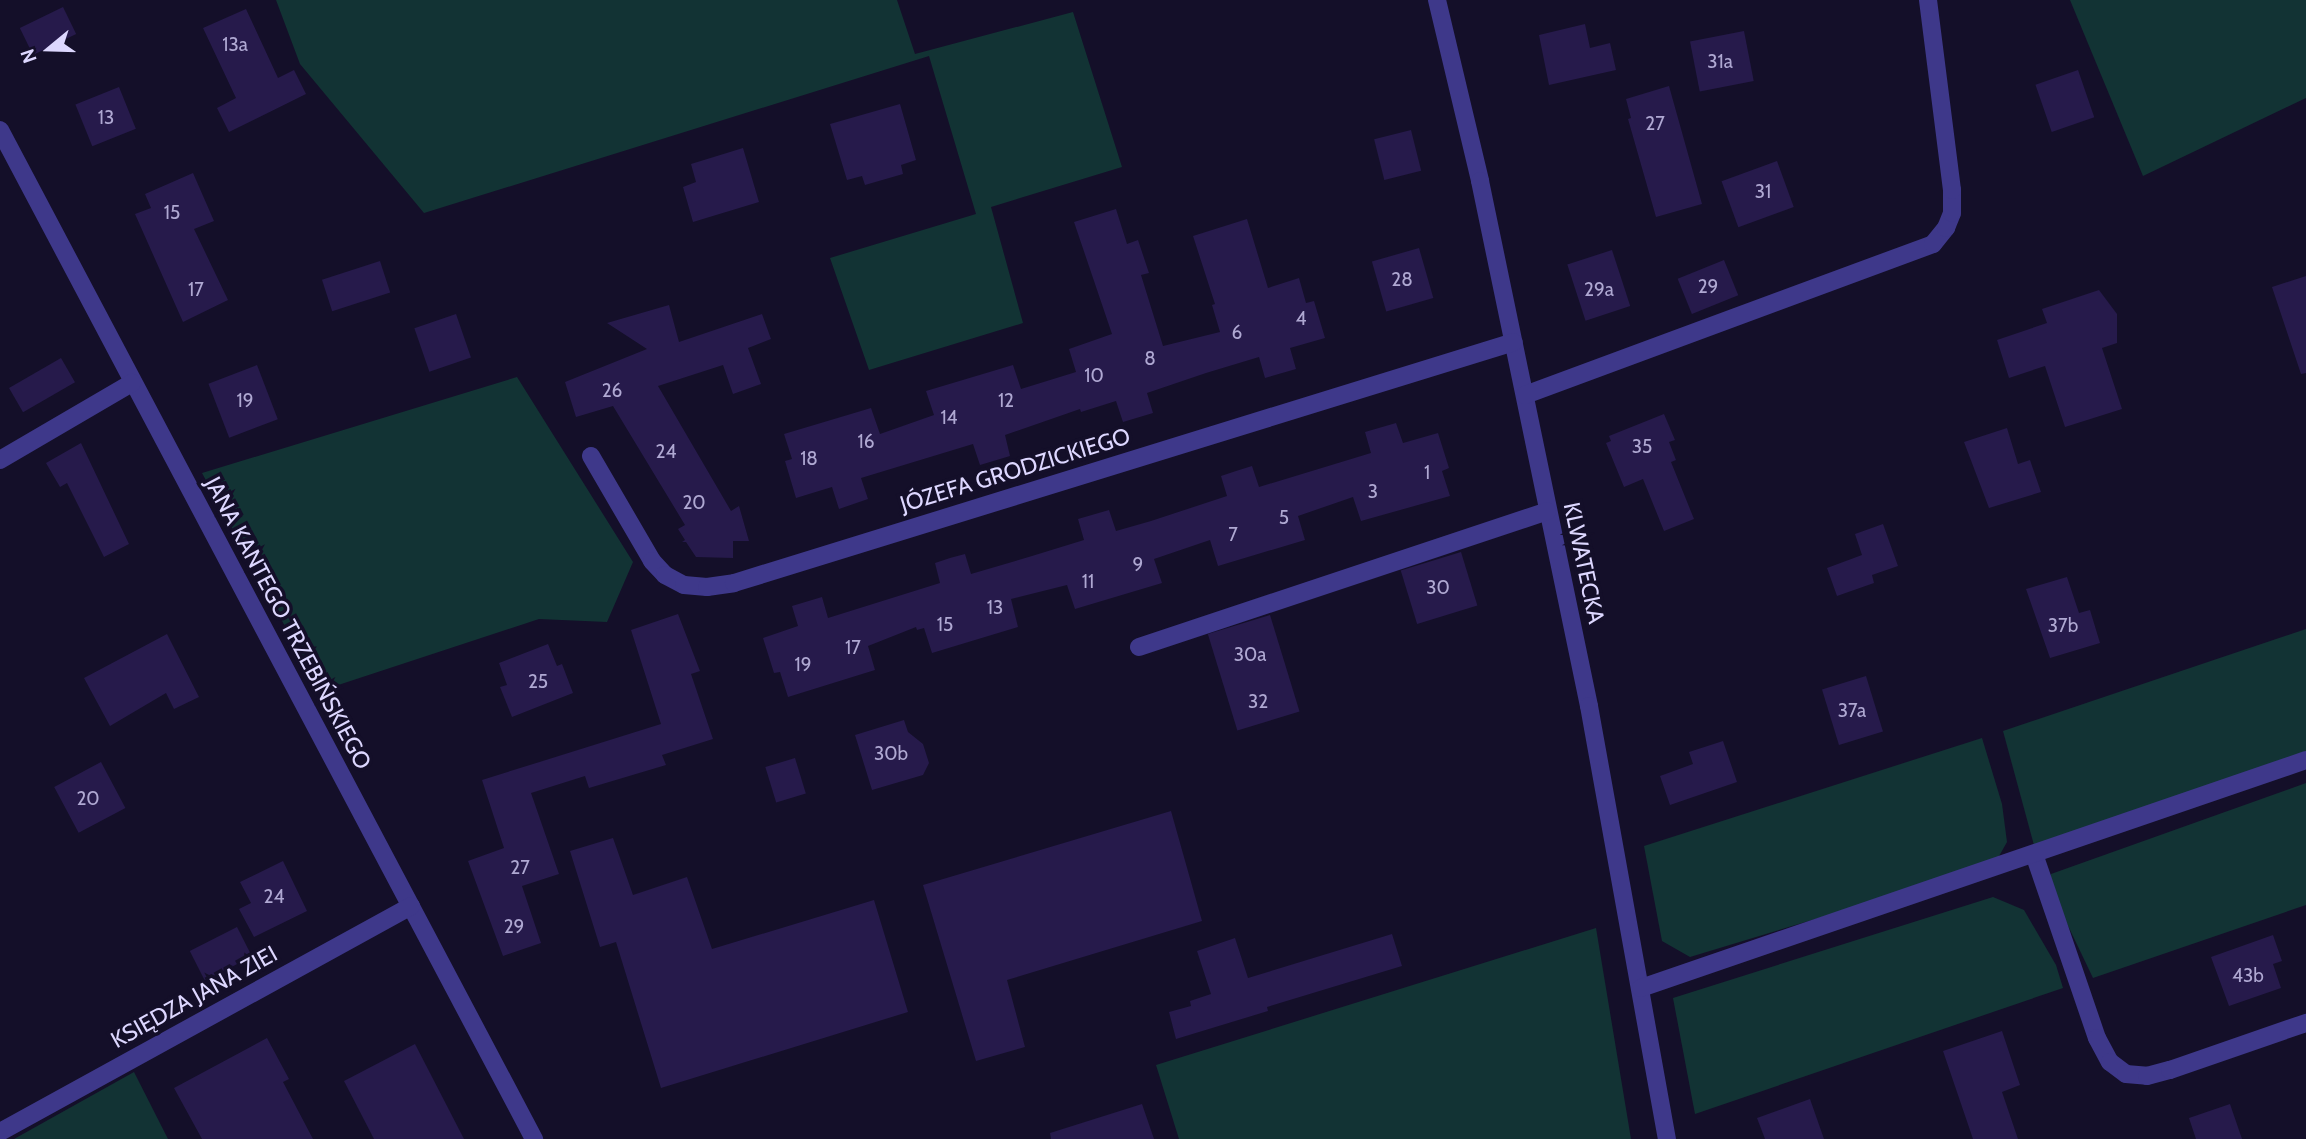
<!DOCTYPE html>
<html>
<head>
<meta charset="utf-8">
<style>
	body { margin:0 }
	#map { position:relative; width:2306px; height:1139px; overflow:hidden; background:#140f29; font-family:Cabin,sans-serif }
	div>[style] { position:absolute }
	.green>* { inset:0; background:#123334 }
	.building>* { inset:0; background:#261a4b; transform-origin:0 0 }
	.minor>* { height:18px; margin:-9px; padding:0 9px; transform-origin:9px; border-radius:9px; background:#3e388a }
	span { translate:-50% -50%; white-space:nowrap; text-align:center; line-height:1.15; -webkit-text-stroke:7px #140f29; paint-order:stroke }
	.number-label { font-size:19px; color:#afa8d2 }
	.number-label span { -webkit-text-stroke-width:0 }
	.street-label { font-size:23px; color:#ddd7ff }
	.north { position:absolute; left:14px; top:14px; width:70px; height:70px; -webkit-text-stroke:5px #140f29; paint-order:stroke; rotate:251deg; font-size:19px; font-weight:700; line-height:28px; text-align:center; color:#ddd7ff }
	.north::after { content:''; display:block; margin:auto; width:24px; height:32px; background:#ddd7ff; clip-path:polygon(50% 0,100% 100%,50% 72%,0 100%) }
</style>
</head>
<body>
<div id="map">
	<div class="green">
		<i style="clip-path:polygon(276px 0,897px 0,915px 54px,1073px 12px,1122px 167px,991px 207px,1023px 323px,869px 370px,830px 258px,976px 214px,929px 56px,424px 213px,300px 64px)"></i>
		<i style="clip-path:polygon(2070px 0,2306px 0,2306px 98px,2143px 176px)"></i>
		<i style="clip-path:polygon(517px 377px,633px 562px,607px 622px,539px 619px,320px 691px,202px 473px)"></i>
		<i style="clip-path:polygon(2306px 629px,2306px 756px,2035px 849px,2003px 731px)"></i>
		<i style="clip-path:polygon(1982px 738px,2002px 804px,2007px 842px,1994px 865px,1690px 957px,1662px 941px,1644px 846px)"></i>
		<i style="clip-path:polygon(2306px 783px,2306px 905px,2093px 978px,2050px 888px,2051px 874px)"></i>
		<i style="clip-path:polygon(1993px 897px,2024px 910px,2056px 965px,2063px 988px,1695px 1114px,1673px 998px)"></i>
		<i style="clip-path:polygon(1596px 928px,1631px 1139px,1179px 1139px,1156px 1065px)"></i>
		<i style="clip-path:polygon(134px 1072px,168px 1139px,14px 1139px)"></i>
	</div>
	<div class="building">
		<i style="left:63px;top:7px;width:30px;height:48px;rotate:64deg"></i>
		<i style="clip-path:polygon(246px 9px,278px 78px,294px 70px,306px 94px,229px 132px,217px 108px,236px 98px,203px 28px)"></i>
		<i style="clip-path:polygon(1585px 24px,1590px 48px,1610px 43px,1616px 70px,1549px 85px,1539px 35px)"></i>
		<i style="left:1744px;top:31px;width:51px;height:55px;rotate:79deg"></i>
		<i style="left:2078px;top:70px;width:50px;height:45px;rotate:71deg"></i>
		<i style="clip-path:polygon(1669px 86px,1702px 204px,1656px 217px,1628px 119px,1631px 118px,1626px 99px)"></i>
		<i style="left:119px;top:87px;width:45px;height:47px;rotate:68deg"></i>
		<i style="clip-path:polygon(900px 104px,916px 160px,901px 165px,903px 174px,865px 185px,862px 176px,847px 180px,830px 124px)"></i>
		<i style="left:1411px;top:130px;width:42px;height:38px;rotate:76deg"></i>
		<i style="clip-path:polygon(743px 148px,759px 202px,693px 222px,683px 187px,696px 182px,691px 164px)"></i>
		<i style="left:1777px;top:161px;width:49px;height:59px;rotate:70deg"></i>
		<i style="clip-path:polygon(193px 173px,214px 221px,194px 229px,228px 300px,183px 322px,135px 214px,151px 208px,145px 194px)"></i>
		<i style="clip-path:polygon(1116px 209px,1127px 244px,1138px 240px,1149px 273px,1141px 275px,1163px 346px,1220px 332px,1212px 305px,1215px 304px,1193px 236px,1247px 219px,1268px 288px,1299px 278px,1306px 303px,1314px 301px,1325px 338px,1290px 348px,1296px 369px,1265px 378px,1259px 357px,1206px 373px,1147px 393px,1153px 413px,1123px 422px,1116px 401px,1081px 412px,1080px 409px,1005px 435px,1010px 456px,980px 465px,973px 444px,861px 478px,868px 499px,839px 509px,832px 487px,796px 498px,785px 461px,792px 459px,784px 434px,871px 408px,880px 434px,934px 415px,926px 391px,1013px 365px,1021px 389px,1076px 372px,1069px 349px,1112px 334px,1074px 222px)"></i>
		<i style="left:1419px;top:248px;width:52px;height:49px;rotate:74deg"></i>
		<i style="left:1612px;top:250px;width:59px;height:47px;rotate:72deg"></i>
		<i style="left:1724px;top:260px;width:38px;height:50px;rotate:68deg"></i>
		<i style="left:380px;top:261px;width:33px;height:61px;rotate:72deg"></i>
		<i style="clip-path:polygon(2306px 276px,2306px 373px,2301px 374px,2272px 287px)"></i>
		<i style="clip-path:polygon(2099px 290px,2117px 314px,2117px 343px,2102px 348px,2122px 409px,2065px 427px,2045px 366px,2009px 378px,1997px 340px,2047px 323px,2042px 309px)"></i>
		<i style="clip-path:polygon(669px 305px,679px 342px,762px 314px,771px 339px,748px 348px,761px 384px,733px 394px,723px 365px,658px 386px,731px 511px,739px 506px,749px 541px,733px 541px,733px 558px,696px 557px,686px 542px,682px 542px,685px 540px,678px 529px,685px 525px,613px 406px,576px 417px,565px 382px,647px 349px,607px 323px)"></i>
		<i style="left:456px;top:314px;width:46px;height:44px;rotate:71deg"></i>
		<i style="left:61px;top:358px;width:28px;height:60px;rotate:60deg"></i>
		<i style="left:257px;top:365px;width:58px;height:52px;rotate:69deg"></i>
		<i style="clip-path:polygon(1664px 414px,1675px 440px,1669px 442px,1676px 460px,1671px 462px,1694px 519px,1664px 531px,1643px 479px,1624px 487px,1606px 443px,1611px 441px,1609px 436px)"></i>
		<i style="clip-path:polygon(1396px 423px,1403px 443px,1438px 433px,1449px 468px,1442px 471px,1450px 496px,1361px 521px,1353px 497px,1298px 516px,1305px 540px,1218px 566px,1210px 540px,1154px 559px,1162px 583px,1075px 609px,1067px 585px,1011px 599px,1018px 627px,932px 653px,924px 628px,917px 630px,916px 627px,868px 646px,875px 670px,788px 697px,780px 672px,774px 673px,763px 638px,798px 626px,792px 606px,822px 597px,828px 618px,940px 583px,935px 563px,950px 558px,965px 554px,971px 574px,1032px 556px,1084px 540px,1078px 519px,1109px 510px,1116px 531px,1151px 521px,1227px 496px,1221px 476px,1236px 471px,1252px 466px,1259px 487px,1371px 453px,1365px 432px)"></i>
		<i style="clip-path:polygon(2007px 428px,2018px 464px,2030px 460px,2041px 492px,1989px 508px,1964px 442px)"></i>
		<i style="clip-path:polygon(81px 443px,129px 544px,104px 557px,67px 483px,60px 487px,46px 463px)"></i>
		<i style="clip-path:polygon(1883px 524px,1898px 566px,1872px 575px,1874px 583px,1837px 596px,1827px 568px,1862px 555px,1855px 534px)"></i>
		<i style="left:1461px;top:552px;width:56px;height:63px;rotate:73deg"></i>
		<i style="clip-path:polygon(2067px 577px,2079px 613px,2090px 610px,2100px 643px,2050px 658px,2026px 589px)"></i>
		<i style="clip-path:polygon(678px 614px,700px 671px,691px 674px,713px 739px,662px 755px,666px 765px,589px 788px,585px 776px,531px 793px,559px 874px,522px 886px,541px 943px,503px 956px,468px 861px,504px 848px,482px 780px,661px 724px,631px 630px)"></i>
		<i style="left:1270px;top:615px;width:101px;height:65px;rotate:73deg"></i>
		<i style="clip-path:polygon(167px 634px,199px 697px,174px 709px,166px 693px,110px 726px,84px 678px)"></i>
		<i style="clip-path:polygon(548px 644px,557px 666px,562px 664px,573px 693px,512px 717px,500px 687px,507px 685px,499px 663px)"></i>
		<i style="left:1866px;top:676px;width:58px;height:46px;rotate:73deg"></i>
		<i style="clip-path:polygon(904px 720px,908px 732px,923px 744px,929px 763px,923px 775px,872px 790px,855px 735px)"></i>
		<i style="clip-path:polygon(1723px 741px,1737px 782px,1670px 805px,1660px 776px,1693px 764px,1689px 752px)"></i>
		<i style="left:795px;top:758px;width:37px;height:31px;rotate:73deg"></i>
		<i style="left:101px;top:762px;width:52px;height:53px;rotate:62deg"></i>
		<i style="clip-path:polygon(1171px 811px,1202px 921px,1007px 980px,1025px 1047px,976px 1061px,923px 885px)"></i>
		<i style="clip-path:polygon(613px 838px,633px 895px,687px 877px,712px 949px,874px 900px,908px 1012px,661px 1088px,616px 942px,600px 947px,570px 851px)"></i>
		<i style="clip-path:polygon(283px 861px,307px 911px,254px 937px,239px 909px,251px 903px,240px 882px)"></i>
		<i style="left:237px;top:927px;width:33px;height:53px;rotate:63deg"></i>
		<i style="clip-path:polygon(1392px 934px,1402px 966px,1267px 1007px,1268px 1011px,1176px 1039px,1169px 1012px,1191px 1006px,1190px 1001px,1211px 994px,1197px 951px,1235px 938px,1248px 978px)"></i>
		<i style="clip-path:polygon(2273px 935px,2282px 961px,2273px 964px,2281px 988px,2229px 1006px,2211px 957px)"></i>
		<i style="clip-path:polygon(2002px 1031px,2020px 1085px,2002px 1092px,2018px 1139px,1973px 1139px,1943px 1051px)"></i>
		<i style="clip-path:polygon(267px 1038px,289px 1079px,283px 1082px,313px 1139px,202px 1139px,174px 1088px)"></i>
		<i style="clip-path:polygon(415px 1044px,464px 1139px,374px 1139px,344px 1081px)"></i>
		<i style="clip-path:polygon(1810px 1099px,1824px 1139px,1765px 1139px,1757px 1118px)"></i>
		<i style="clip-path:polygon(1142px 1104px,1154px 1139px,1051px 1139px,1050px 1133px)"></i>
		<i style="clip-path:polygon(2230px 1104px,2242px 1139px,2196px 1139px,2189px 1118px)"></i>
	</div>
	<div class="minor">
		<i style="left:1437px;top:0;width:186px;rotate:76.6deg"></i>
		<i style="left:1480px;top:181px;width:536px;rotate:78.27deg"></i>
		<i style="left:1589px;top:706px;width:440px;rotate:79.8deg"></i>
		<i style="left:0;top:130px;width:1142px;rotate:62.11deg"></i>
		<i style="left:1525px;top:395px;width:435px;rotate:-20.3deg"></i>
		<i style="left:1933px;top:244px;width:21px;rotate:-51deg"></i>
		<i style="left:1946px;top:228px;width:16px;rotate:-68deg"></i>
		<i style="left:1952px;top:213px;width:23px;rotate:-90deg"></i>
		<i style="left:1952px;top:190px;width:192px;rotate:-97.2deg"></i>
		<i style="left:591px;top:456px;width:121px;rotate:59.8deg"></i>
		<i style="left:652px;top:561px;width:19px;rotate:47deg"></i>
		<i style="left:665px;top:575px;width:21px;rotate:28deg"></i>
		<i style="left:684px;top:585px;width:23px;rotate:5deg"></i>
		<i style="left:707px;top:587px;width:27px;rotate:-8deg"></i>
		<i style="left:734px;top:583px;width:816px;rotate:-17.17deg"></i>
		<i style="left:0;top:460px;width:153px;rotate:-30.3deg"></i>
		<i style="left:1139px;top:647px;width:430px;rotate:-18.4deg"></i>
		<i style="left:2034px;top:854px;width:194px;rotate:71.1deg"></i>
		<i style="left:2097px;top:1038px;width:27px;rotate:62deg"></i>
		<i style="left:2110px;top:1062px;width:20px;rotate:37deg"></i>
		<i style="left:2126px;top:1074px;width:21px;rotate:5deg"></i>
		<i style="left:2147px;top:1076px;width:24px;rotate:-15deg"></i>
		<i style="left:2170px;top:1070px;width:144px;rotate:-19.1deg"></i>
		<i style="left:1641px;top:988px;width:703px;rotate:-18.92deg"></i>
		<i style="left:0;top:1132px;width:469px;rotate:-28.8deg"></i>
	</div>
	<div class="number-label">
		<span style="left:235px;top:45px">13a</span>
		<span style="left:1720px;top:62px">31a</span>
		<span style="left:106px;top:118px">13</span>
		<span style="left:1655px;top:124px">27</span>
		<span style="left:1763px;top:192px">31</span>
		<span style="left:172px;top:213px">15</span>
		<span style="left:1402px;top:280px">28</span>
		<span style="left:1708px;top:287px">29</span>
		<span style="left:196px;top:290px">17</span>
		<span style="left:1599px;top:290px">29a</span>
		<span style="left:1301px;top:319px">4</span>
		<span style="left:1237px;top:333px">6</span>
		<span style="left:1150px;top:359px">8</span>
		<span style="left:1094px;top:376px">10</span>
		<span style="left:612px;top:391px">26</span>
		<span style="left:245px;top:401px">19</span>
		<span style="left:1006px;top:401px">12</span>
		<span style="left:949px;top:418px">14</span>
		<span style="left:866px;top:442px">16</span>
		<span style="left:1642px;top:447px">35</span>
		<span style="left:666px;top:452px">24</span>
		<span style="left:809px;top:459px">18</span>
		<span style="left:1427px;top:473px">1</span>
		<span style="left:1373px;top:492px">3</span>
		<span style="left:694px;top:503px">20</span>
		<span style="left:1284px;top:518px">5</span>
		<span style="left:1233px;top:535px">7</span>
		<span style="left:1138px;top:565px">9</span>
		<span style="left:1088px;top:582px">11</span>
		<span style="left:1438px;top:588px">30</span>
		<span style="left:995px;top:608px">13</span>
		<span style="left:945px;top:625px">15</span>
		<span style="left:2063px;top:626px">37b</span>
		<span style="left:853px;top:648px">17</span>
		<span style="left:1250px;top:655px">30a</span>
		<span style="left:803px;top:665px">19</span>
		<span style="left:538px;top:682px">25</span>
		<span style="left:1258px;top:702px">32</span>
		<span style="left:1852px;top:711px">37a</span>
		<span style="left:891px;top:754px">30b</span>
		<span style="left:88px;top:799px">20</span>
		<span style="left:520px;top:868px">27</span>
		<span style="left:274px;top:897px">24</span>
		<span style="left:514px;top:927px">29</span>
		<span style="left:2248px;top:976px">43b</span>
	</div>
	<div class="street-label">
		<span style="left:1015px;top:470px;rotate:-17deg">JÓZEFA GRODZICKIEGO</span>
		<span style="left:1584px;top:563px;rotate:78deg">KLWATECKA</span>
		<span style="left:288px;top:623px;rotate:62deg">JANA KANTEGO TRZEBIŃSKIEGO</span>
		<span style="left:194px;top:997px;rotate:-29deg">KSIĘDZA JANA ZIEI</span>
	</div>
	<div class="north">N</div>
</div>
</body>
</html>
